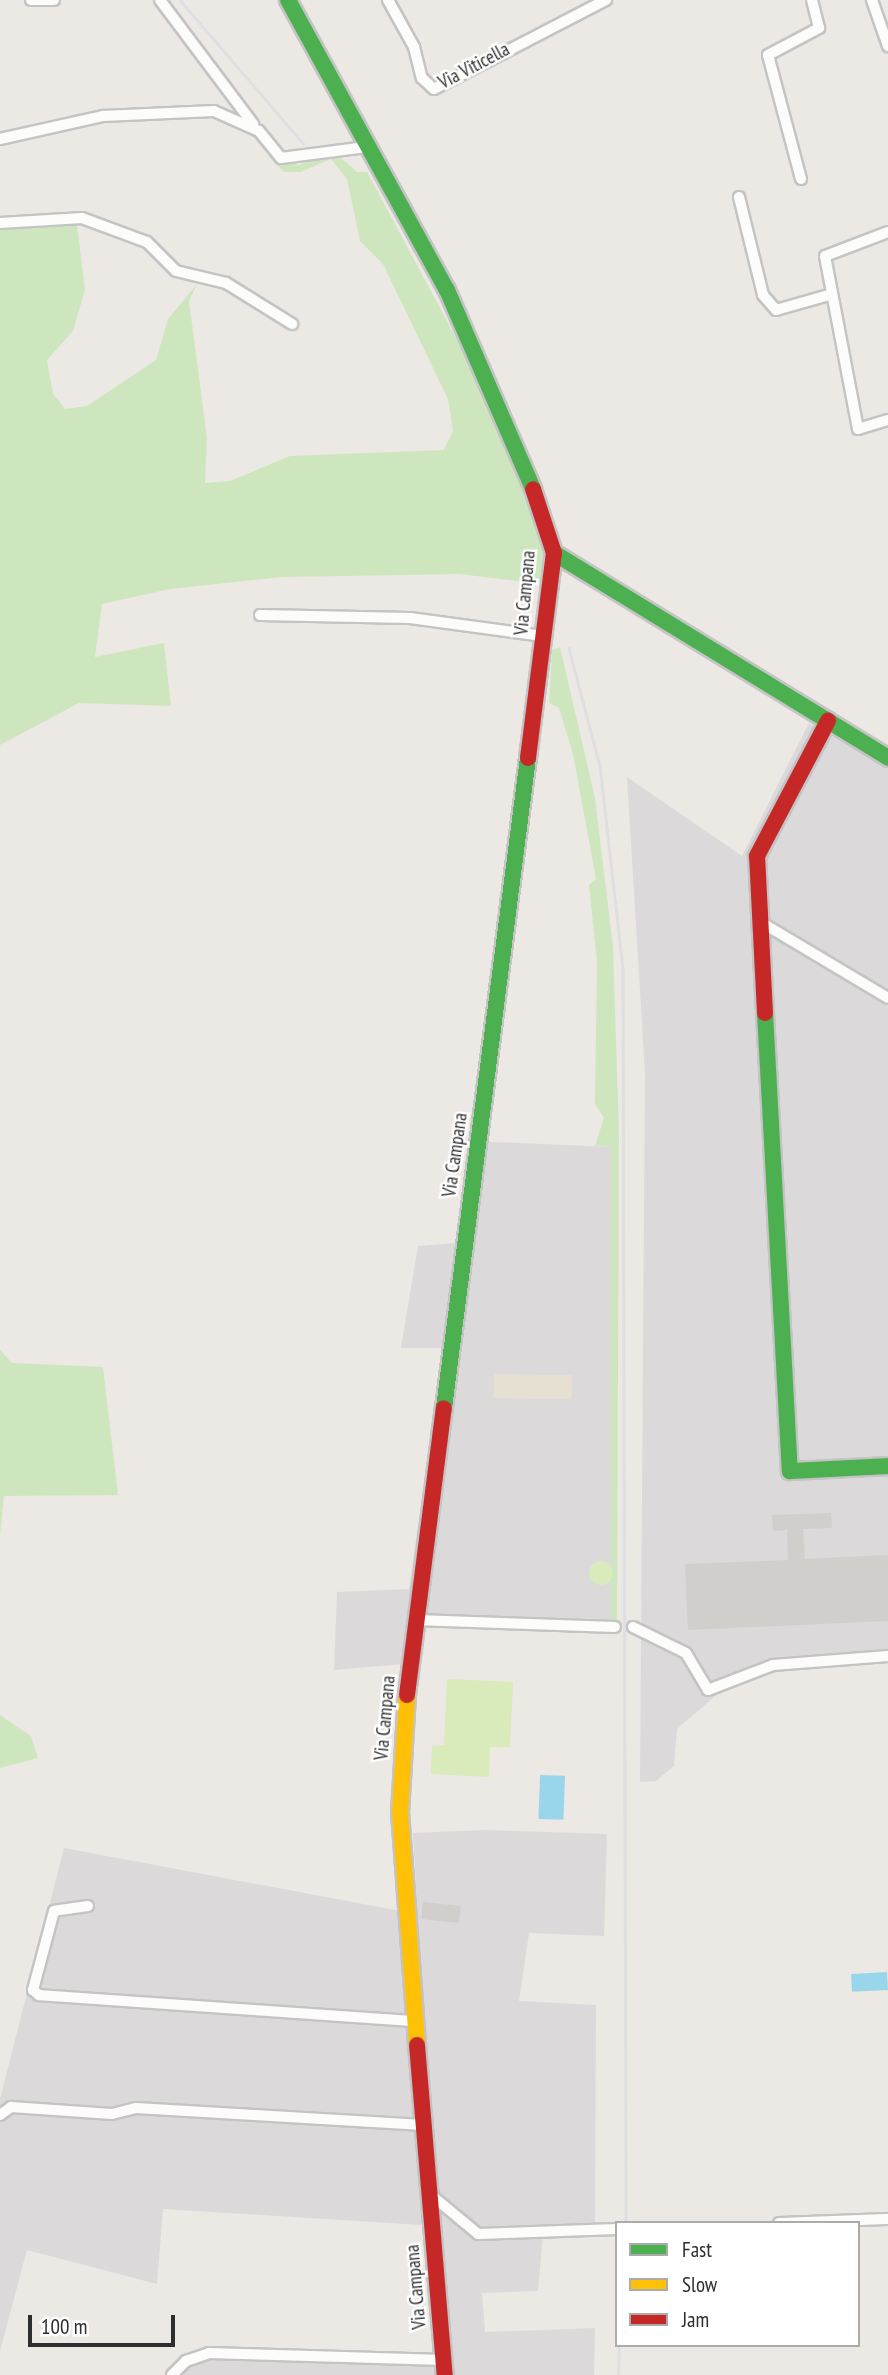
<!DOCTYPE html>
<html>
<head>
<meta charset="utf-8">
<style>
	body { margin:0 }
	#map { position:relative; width:888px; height:2375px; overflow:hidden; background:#ece8e4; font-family:"PT Sans Narrow",sans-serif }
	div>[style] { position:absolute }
	.industrial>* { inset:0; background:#dcd9db }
	.education>* { inset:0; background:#e6e0d3; transform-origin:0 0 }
	.green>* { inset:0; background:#cee6be }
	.pitch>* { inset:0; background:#d9eabb }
	.round { border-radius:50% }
	.water>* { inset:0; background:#99d6ec; transform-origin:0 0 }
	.building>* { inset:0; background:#d1cecb; transform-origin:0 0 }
	.roads { filter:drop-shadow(2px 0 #c5c4c5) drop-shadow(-2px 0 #c5c4c5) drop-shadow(0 2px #c5c4c5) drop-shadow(0 -2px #c5c4c5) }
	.street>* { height:10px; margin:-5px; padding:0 5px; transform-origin:5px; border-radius:5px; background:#fcfcfb }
	.fast>* { height:16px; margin:-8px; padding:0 8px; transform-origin:8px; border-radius:8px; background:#4caf50 }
	.slow>* { height:16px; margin:-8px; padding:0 8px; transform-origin:8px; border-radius:8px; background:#ffc107 }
	.jam>* { height:16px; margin:-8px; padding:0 8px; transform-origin:8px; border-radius:8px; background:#c62828 }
	.rail>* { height:2.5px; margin:-1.25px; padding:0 1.25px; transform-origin:1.25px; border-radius:1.25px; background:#dfdfe1 }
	span { translate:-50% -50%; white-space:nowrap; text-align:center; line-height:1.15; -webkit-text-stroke:5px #fff; paint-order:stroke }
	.street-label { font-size:19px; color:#2e2e2e }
	.legend { position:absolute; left:615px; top:2221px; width:245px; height:126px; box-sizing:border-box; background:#fff; border:2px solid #ababab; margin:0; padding:9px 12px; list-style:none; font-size:21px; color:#2e2e2e }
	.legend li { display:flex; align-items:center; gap:14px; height:35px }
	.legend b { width:35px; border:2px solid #ababab }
	.scale { position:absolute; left:28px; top:2315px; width:147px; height:32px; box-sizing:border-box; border:4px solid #2e2e2e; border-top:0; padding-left:9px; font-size:21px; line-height:24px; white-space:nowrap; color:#2e2e2e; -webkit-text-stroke:5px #fff; paint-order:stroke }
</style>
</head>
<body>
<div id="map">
	<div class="industrial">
		<i style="clip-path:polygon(809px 723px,888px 769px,888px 1658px,768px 1668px,729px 1684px,677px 1729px,674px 1766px,656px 1781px,640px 1782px,645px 1073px,627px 777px,742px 856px)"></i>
		<i style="clip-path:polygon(471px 1141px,611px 1147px,611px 1619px,410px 1615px,404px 1664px,334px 1670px,337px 1592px,409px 1589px,443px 1348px,401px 1348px,418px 1246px,456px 1243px)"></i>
		<i style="clip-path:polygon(485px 1830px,607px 1834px,604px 1936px,529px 1933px,519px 2001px,596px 2005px,595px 2234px,543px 2235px,538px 2291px,482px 2293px,485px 2332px,595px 2328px,594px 2375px,178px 2375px,205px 2357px,436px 2364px,422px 2225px,163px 2209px,157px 2284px,27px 2250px,0 2351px,0 2099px,64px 1848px,395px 1910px,417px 1907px,413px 1833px)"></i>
	</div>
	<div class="education">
		<i style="left:494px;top:1374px;width:78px;height:24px;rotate:1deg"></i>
	</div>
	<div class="green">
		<i style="clip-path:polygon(333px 151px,357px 172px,367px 172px,497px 414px,547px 540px,545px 584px,459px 574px,283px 577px,170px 589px,102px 604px,95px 657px,164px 643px,171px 706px,79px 703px,0 745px,0 225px,77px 225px,85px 290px,73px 331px,47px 360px,53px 394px,65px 409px,87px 406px,156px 360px,168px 319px,197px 284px,189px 301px,207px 438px,205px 483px,230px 481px,290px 456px,444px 450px,453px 431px,448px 399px,383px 264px,360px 241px,347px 179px,331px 159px,301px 172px,284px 172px,268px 156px,299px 165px)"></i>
		<i style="clip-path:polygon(560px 647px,595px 798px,613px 947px,619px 1134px,617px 1622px,611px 1623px,611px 1147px,595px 1146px,604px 1118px,595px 1104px,597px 962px,589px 885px,596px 879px,573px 754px,559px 708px,549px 703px,552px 650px)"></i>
		<i style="clip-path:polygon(0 1350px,12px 1363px,103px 1367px,118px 1495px,4px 1496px,0 1535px)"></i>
		<i style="clip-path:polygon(0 1715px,31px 1736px,38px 1758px,0 1768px)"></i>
	</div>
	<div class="pitch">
		<i class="round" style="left:589px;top:1561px;width:24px;height:24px"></i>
		<i style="clip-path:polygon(447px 1679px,513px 1682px,510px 1747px,490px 1747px,489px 1777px,431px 1774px,432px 1746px,444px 1745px)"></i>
	</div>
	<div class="water">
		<i style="left:540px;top:1775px;width:25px;height:44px;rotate:2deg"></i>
		<i style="left:887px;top:1972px;width:18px;height:36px;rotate:87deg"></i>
	</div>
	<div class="building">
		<i style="clip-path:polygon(831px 1513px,832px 1528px,803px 1529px,805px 1559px,888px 1555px,888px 1621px,688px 1630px,685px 1564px,788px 1560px,787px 1530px,773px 1531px,772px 1515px)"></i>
		<i style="left:423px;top:1902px;width:38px;height:17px;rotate:6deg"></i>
	</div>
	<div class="roads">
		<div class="street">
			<i style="left:31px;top:0;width:23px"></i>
			<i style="left:160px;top:0;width:155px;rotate:53.1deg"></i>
			<i style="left:388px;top:0;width:54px;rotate:61deg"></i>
			<i style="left:414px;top:47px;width:32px;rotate:76deg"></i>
			<i style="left:422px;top:78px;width:16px;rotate:43deg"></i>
			<i style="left:434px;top:89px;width:194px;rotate:-27.4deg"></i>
			<i style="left:872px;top:0;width:49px;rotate:70.8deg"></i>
			<i style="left:0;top:139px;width:106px;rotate:-12.6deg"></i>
			<i style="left:103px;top:116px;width:111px;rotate:-2.6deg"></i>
			<i style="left:214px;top:111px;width:49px;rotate:24deg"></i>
			<i style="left:259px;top:131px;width:35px;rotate:51deg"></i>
			<i style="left:281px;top:158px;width:86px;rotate:-7.4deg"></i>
			<i style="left:801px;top:179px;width:128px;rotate:-104.9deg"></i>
			<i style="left:768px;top:55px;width:58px;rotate:-27.9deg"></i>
			<i style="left:819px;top:28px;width:29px;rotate:-104deg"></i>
			<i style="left:739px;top:197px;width:101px;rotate:76.2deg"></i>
			<i style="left:763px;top:295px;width:20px;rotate:49deg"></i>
			<i style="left:776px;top:310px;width:58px;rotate:-15.9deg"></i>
			<i style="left:0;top:223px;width:82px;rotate:-3.5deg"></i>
			<i style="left:82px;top:218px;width:69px;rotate:20.3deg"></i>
			<i style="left:147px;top:242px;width:41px;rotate:45deg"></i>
			<i style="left:176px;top:271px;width:51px;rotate:13.5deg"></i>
			<i style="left:226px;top:283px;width:78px;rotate:31.8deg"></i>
			<i style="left:888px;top:232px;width:67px;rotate:159.1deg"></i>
			<i style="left:825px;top:256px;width:176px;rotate:79.2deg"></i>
			<i style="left:858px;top:429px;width:31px;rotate:-17deg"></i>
			<i style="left:260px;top:615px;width:150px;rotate:1.1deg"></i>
			<i style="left:410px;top:618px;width:134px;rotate:7.7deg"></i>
			<i style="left:759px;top:921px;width:150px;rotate:30.8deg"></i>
			<i style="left:416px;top:1620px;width:199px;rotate:2deg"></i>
			<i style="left:633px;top:1627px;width:59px;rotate:26.1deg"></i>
			<i style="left:686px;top:1653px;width:43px;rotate:59.3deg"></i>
			<i style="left:708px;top:1690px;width:70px;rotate:-21deg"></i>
			<i style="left:773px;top:1665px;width:115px;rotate:-4.5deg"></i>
			<i style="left:88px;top:1906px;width:34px;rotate:172deg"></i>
			<i style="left:54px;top:1911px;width:82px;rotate:104.9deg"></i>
			<i style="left:33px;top:1990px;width:8px;rotate:40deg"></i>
			<i style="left:39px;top:1995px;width:376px;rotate:4deg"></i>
			<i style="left:0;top:2115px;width:14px;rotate:-36deg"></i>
			<i style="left:11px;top:2107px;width:101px;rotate:4deg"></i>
			<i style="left:112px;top:2114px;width:25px;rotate:-14deg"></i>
			<i style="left:136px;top:2108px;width:288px;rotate:3.4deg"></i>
			<i style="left:430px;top:2194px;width:62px;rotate:39.8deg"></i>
			<i style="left:478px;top:2234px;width:139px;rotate:-2.1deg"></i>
			<i style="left:779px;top:2223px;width:109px;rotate:-2.1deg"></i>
			<i style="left:172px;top:2375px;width:20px;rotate:-45deg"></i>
			<i style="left:186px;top:2361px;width:24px;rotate:-19deg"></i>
			<i style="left:209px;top:2353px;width:235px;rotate:1.7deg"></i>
		</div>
		<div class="fast">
			<i style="left:288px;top:0;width:331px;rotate:61.3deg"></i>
			<i style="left:447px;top:290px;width:217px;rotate:66.6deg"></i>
			<i style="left:554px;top:553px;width:392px;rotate:31.5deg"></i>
			<i style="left:765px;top:1013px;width:459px;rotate:86.9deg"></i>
			<i style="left:790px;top:1471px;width:98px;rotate:-2.9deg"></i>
			<i style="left:444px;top:1408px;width:655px;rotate:-82.64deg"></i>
		</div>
		<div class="slow">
			<i style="left:407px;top:1695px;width:117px;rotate:93.4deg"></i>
			<i style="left:400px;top:1812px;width:234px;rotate:85.8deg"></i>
		</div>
		<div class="jam">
			<i style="left:528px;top:758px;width:207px;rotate:-82.8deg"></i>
			<i style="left:554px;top:553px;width:67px;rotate:-108.2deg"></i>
			<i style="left:765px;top:1013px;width:157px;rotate:-92.9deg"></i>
			<i style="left:757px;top:856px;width:153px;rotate:-62.3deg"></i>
			<i style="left:407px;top:1695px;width:289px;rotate:-82.7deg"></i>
			<i style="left:417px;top:2045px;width:331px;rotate:85.2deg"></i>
		</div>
	</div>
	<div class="rail">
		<i style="left:180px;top:0;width:189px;rotate:49.3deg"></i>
		<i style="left:569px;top:648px;width:122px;rotate:75.3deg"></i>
		<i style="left:600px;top:766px;width:204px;rotate:83.5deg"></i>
		<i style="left:623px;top:969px;width:1254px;rotate:89.86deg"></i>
		<i style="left:618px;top:2375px;width:30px;rotate:-88deg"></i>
	</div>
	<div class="street-label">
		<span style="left:474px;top:66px;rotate:-28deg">Via Viticella</span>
		<span style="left:525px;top:593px;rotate:-85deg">Via Campana</span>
		<span style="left:455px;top:1155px;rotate:-82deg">Via Campana</span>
		<span style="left:385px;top:1718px;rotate:-85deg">Via Campana</span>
		<span style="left:416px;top:2287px;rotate:-95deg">Via Campana</span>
	</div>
	<ul class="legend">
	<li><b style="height:9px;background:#4caf50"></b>Fast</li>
	<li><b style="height:9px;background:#ffc107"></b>Slow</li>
	<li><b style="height:9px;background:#c62828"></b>Jam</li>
	</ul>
	<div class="scale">100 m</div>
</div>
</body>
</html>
